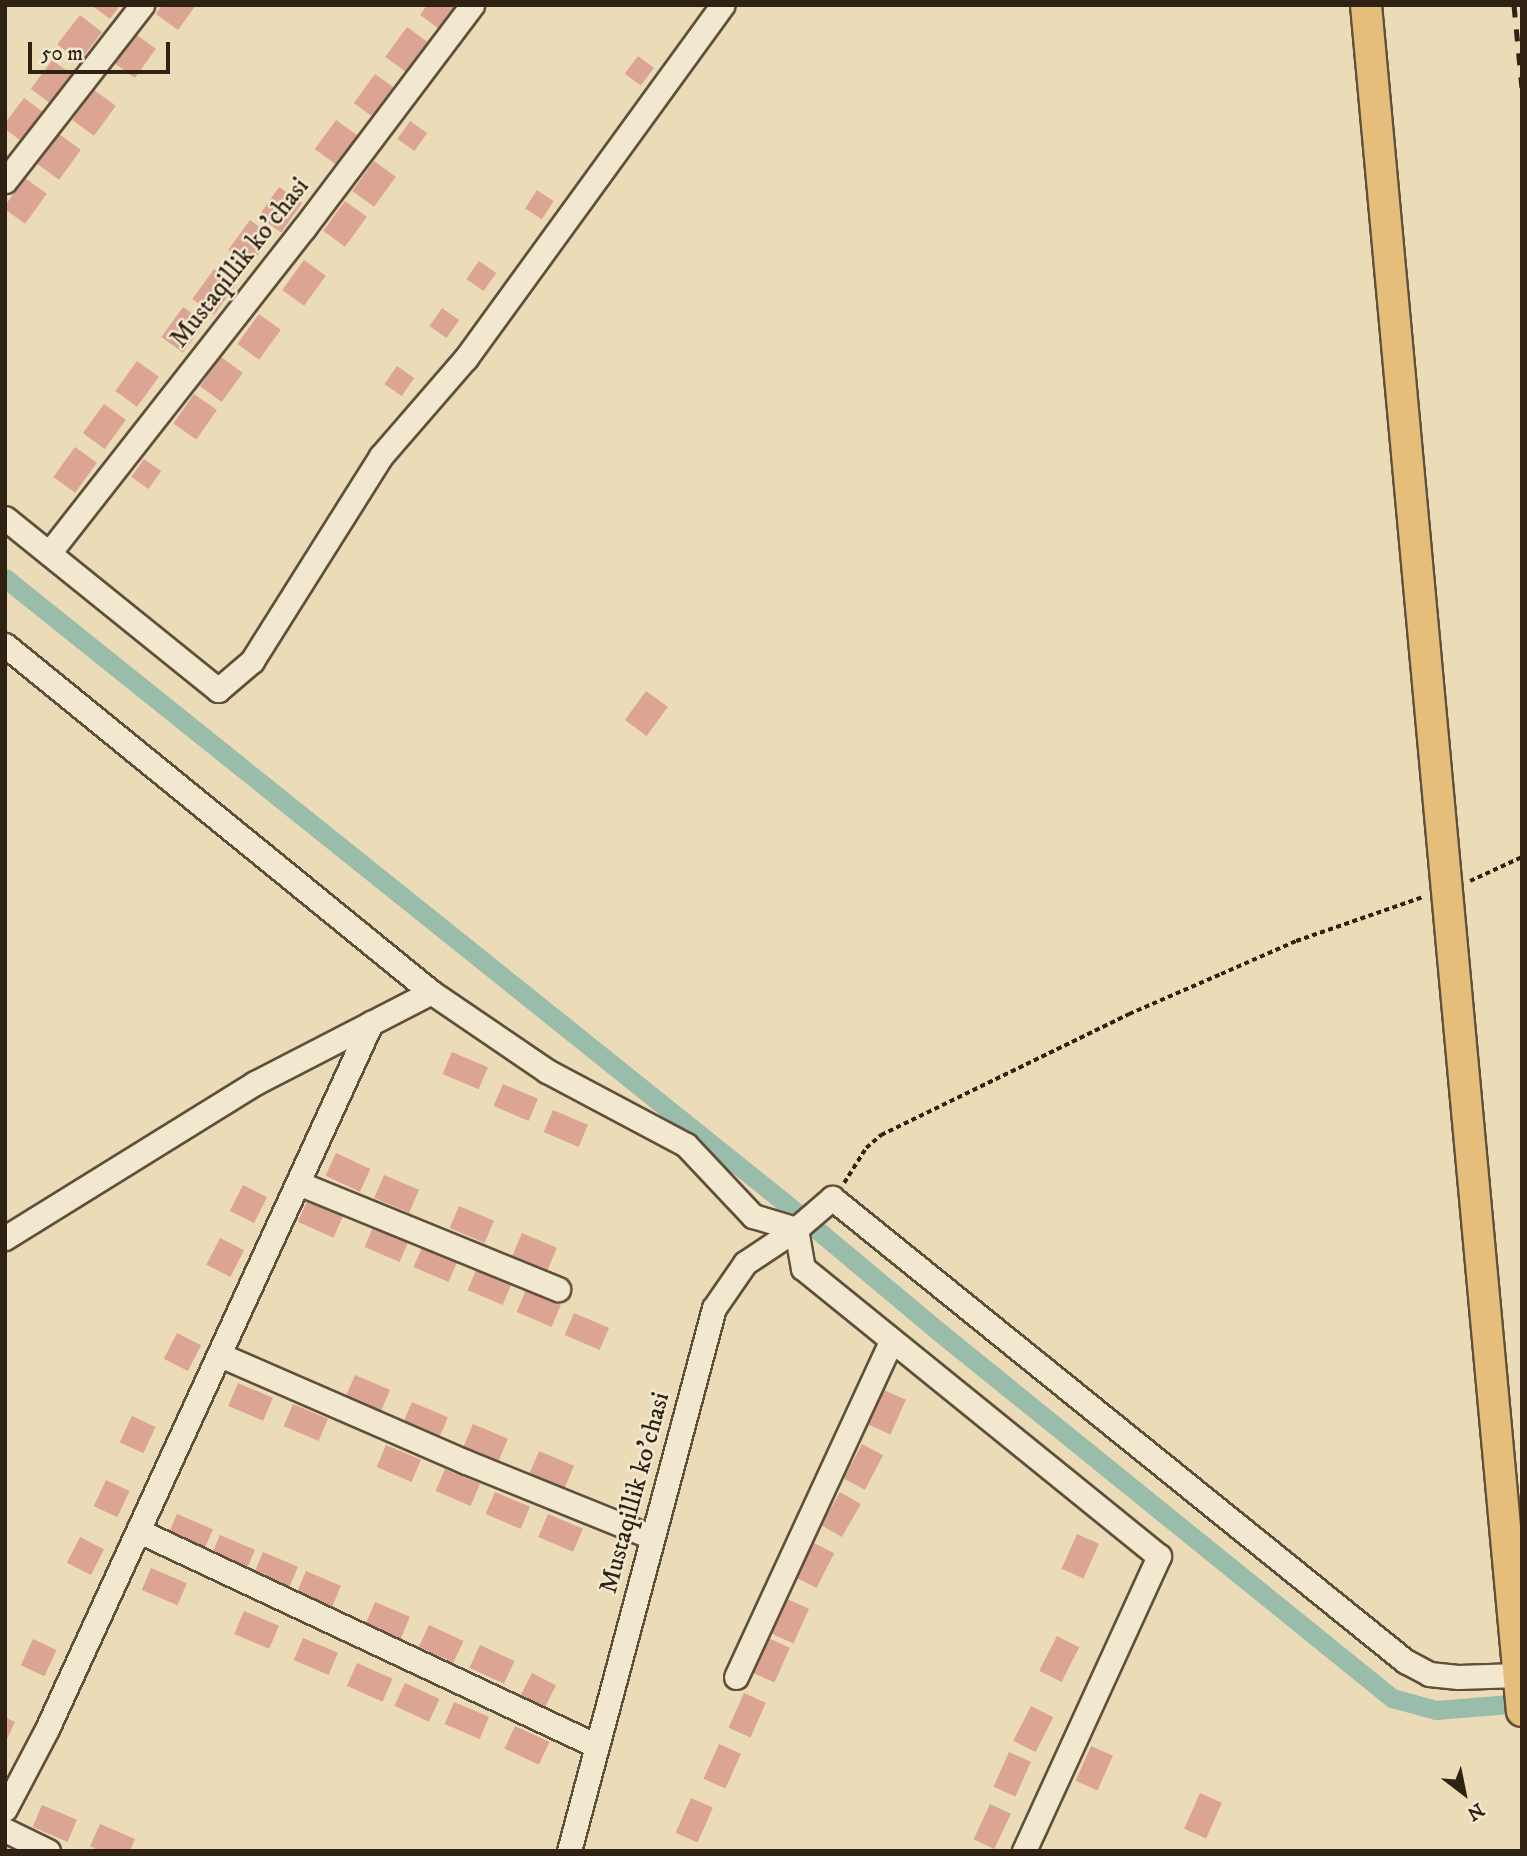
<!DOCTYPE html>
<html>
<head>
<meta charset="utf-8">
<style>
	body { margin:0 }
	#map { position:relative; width:1527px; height:1856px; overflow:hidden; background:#ebdcb7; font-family:"IM FELL DW Pica",serif }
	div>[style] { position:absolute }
	.canal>* { height:19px; margin:-9.5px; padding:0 9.5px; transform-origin:9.5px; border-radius:9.5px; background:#99bcab }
	.building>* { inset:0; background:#dca593; transform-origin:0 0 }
	.path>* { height:3.5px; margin-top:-1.75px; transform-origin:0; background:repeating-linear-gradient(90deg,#302212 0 5px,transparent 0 8.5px) }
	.roads { filter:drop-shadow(2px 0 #5f503b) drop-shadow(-2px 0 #5f503b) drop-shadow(0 2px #5f503b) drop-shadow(0 -2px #5f503b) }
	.minor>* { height:23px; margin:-11.5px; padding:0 11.5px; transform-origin:11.5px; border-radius:11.5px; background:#f2e8d0 }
	.major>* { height:30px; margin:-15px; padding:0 15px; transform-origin:15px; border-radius:15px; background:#e6be7c }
	.rail>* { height:5px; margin-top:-2.5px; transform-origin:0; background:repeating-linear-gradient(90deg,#302212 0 12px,transparent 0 24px) }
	span { translate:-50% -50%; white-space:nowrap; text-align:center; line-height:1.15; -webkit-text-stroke:5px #f2e8d0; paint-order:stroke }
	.street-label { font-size:26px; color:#302212 }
	.frame { position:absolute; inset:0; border:7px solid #302212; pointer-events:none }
	.north { position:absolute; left:1429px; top:1758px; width:70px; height:70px; -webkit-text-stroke:5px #f2e8d0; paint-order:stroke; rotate:148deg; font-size:19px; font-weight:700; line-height:28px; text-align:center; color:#302212 }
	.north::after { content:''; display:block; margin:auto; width:24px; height:32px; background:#302212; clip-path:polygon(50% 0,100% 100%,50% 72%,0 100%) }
	.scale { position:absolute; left:28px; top:42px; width:142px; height:32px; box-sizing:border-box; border:4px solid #302212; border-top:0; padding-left:9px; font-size:21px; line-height:24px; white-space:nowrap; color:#302212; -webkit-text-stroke:5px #f2e8d0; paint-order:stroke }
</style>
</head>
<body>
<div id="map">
	<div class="canal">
		<i style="left:5px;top:578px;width:1000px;rotate:38.7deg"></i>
		<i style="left:785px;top:1203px;width:199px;rotate:39.9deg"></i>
		<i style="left:938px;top:1331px;width:584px;rotate:38.95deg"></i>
		<i style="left:1392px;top:1698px;width:46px;rotate:15.3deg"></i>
		<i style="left:1436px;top:1710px;width:86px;rotate:-4.7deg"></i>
	</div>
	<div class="building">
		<i style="clip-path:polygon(91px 5px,120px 5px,110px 19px)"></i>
		<i style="clip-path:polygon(162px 5px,196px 5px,178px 30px,156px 14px)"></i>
		<i style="clip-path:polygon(427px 5px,461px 5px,442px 31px,420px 15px)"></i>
		<i style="left:80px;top:15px;width:28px;height:37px;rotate:38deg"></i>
		<i style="left:407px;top:27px;width:27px;height:37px;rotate:36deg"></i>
		<i style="left:134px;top:33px;width:27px;height:36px;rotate:36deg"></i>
		<i style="left:638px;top:56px;width:20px;height:22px;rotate:37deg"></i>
		<i style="left:52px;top:60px;width:27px;height:36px;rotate:36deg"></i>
		<i style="left:375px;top:74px;width:27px;height:36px;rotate:36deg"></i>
		<i style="left:94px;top:90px;width:27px;height:37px;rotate:36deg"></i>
		<i style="clip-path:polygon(24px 98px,46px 114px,24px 143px,5px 129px,5px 123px)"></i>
		<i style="left:336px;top:120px;width:27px;height:36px;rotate:36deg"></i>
		<i style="left:410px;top:121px;width:21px;height:22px;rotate:35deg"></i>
		<i style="left:59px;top:134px;width:27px;height:37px;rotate:36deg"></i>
		<i style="left:374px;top:161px;width:27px;height:37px;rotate:36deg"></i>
		<i style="left:25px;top:178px;width:27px;height:37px;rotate:36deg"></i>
		<i style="left:279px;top:187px;width:28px;height:36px;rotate:35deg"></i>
		<i style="left:537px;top:190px;width:20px;height:22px;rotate:33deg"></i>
		<i style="left:345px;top:201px;width:27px;height:37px;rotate:36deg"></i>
		<i style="left:250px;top:220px;width:27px;height:37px;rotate:36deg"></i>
		<i style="left:304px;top:260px;width:27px;height:37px;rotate:36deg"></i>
		<i style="left:479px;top:261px;width:21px;height:22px;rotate:35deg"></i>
		<i style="left:214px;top:269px;width:27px;height:37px;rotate:36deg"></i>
		<i style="left:183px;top:307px;width:27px;height:37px;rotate:36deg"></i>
		<i style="left:442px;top:308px;width:21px;height:22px;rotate:35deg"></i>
		<i style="left:259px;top:314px;width:27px;height:37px;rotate:36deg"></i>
		<i style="left:221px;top:357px;width:27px;height:36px;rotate:36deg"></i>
		<i style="left:137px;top:361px;width:27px;height:37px;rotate:36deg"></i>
		<i style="left:397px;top:366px;width:21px;height:22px;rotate:35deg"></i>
		<i style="left:194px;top:394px;width:28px;height:36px;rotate:35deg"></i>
		<i style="left:104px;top:404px;width:27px;height:36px;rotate:36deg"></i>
		<i style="left:75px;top:447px;width:27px;height:37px;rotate:36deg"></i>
		<i style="left:144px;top:459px;width:21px;height:22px;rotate:35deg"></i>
		<i style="left:646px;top:691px;width:27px;height:36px;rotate:36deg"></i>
		<i style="left:452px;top:1052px;width:39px;height:24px;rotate:23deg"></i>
		<i style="left:503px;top:1084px;width:38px;height:24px;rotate:23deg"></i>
		<i style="left:553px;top:1110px;width:38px;height:24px;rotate:23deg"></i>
		<i style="left:336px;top:1153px;width:38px;height:25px;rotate:25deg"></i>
		<i style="left:384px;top:1175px;width:38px;height:25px;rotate:23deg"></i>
		<i style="left:243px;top:1185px;width:27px;height:29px;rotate:27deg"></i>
		<i style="left:308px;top:1199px;width:39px;height:25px;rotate:24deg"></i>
		<i style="left:459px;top:1206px;width:38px;height:24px;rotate:23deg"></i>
		<i style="left:374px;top:1225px;width:38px;height:24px;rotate:23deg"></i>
		<i style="left:522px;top:1233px;width:38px;height:25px;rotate:23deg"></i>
		<i style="left:220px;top:1238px;width:27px;height:30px;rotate:27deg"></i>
		<i style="left:423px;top:1245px;width:38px;height:24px;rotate:23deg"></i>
		<i style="left:477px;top:1268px;width:38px;height:24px;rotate:23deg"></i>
		<i style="left:526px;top:1290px;width:38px;height:24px;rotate:23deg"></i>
		<i style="left:574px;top:1313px;width:38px;height:24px;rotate:23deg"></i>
		<i style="left:177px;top:1333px;width:27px;height:29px;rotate:27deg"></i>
		<i style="left:355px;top:1375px;width:38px;height:24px;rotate:23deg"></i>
		<i style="left:238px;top:1383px;width:38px;height:25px;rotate:23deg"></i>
		<i style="left:884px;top:1390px;width:24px;height:38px;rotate:24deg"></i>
		<i style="left:412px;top:1402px;width:39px;height:24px;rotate:23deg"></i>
		<i style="left:293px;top:1404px;width:38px;height:24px;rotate:23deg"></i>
		<i style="left:132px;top:1416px;width:26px;height:29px;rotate:25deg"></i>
		<i style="left:473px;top:1424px;width:38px;height:25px;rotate:23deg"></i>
		<i style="left:862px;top:1444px;width:24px;height:39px;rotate:28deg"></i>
		<i style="left:386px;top:1445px;width:38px;height:24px;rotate:23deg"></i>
		<i style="left:539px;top:1451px;width:38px;height:24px;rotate:23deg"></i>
		<i style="left:445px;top:1469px;width:38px;height:24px;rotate:23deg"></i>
		<i style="left:106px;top:1480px;width:26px;height:29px;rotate:25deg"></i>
		<i style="left:495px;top:1492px;width:38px;height:24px;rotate:23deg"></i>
		<i style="left:840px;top:1492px;width:24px;height:38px;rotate:30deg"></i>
		<i style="left:177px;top:1514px;width:39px;height:24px;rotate:23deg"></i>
		<i style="left:548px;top:1514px;width:38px;height:25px;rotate:23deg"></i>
		<i style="left:1077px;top:1534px;width:24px;height:38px;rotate:24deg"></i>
		<i style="left:220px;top:1535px;width:38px;height:24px;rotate:23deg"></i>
		<i style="left:80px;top:1537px;width:27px;height:29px;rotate:27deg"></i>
		<i style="left:812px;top:1542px;width:25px;height:39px;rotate:27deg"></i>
		<i style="left:263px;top:1552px;width:38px;height:24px;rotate:23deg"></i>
		<i style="left:151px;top:1568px;width:39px;height:24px;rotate:23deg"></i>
		<i style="left:306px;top:1571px;width:38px;height:24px;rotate:23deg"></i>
		<i style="left:787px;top:1599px;width:24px;height:38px;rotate:24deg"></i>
		<i style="left:375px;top:1602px;width:38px;height:24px;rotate:23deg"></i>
		<i style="left:244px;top:1611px;width:38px;height:25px;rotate:23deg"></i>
		<i style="left:429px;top:1625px;width:38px;height:24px;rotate:25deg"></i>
		<i style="left:1057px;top:1636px;width:25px;height:39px;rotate:27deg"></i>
		<i style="left:303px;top:1638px;width:38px;height:24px;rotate:23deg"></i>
		<i style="left:768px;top:1638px;width:24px;height:38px;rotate:24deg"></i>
		<i style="left:33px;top:1639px;width:26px;height:29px;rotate:25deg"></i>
		<i style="left:480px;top:1645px;width:38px;height:25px;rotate:25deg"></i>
		<i style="left:357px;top:1663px;width:39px;height:25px;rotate:24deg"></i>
		<i style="left:532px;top:1673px;width:27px;height:30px;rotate:27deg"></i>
		<i style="left:405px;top:1683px;width:38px;height:25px;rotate:25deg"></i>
		<i style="left:744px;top:1693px;width:24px;height:38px;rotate:24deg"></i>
		<i style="left:454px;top:1702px;width:38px;height:24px;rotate:23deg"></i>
		<i style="left:1031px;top:1706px;width:25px;height:39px;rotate:27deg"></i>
		<i style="clip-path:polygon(5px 1717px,15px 1722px,5px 1743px)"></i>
		<i style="left:515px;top:1726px;width:38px;height:25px;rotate:25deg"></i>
		<i style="left:719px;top:1744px;width:24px;height:38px;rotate:24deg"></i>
		<i style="left:1091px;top:1746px;width:24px;height:38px;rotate:24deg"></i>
		<i style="left:1009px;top:1752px;width:24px;height:38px;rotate:24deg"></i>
		<i style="left:1200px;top:1793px;width:24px;height:39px;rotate:24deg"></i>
		<i style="left:691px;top:1798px;width:24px;height:38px;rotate:24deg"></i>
		<i style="left:990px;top:1804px;width:23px;height:39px;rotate:25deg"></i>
		<i style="left:42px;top:1805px;width:38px;height:24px;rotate:23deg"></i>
		<i style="clip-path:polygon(100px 1824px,135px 1839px,130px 1851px,100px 1851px,90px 1846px)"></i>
	</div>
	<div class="path">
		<i style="left:1470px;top:881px;width:57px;rotate:-24.8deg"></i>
		<i style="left:844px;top:1183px;width:41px;rotate:-57.8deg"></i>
		<i style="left:866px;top:1148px;width:20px;rotate:-41deg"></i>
		<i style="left:881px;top:1135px;width:276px;rotate:-26deg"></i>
		<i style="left:1129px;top:1014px;width:100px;rotate:-23.5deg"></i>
		<i style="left:1221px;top:974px;width:82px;rotate:-23.7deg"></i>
		<i style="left:1296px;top:941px;width:134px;rotate:-19.1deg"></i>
	</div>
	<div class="roads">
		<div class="minor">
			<i style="left:5px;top:181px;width:223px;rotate:-52.1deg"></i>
			<i style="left:5px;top:518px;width:274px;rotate:38.9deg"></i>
			<i style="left:218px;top:690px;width:45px;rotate:-40.5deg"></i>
			<i style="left:252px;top:661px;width:242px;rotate:-57.8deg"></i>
			<i style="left:381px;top:456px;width:130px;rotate:-49.1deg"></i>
			<i style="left:466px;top:358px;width:436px;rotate:-54deg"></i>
			<i style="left:49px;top:553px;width:413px;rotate:-51.9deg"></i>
			<i style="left:304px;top:228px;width:279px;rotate:-53deg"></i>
			<i style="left:5px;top:645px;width:549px;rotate:39.16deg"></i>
			<i style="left:431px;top:992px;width:140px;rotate:34.3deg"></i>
			<i style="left:547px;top:1071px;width:157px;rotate:28deg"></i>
			<i style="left:686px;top:1145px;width:98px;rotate:46.7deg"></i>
			<i style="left:753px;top:1216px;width:45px;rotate:16.8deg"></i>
			<i style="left:298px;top:1183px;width:281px;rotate:22.2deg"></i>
			<i style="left:796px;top:1229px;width:40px;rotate:80deg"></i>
			<i style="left:803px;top:1268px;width:458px;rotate:39deg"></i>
			<i style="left:1159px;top:1556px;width:324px;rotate:114.6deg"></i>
			<i style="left:5px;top:1238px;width:294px;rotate:-31.8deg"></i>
			<i style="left:255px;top:1083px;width:198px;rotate:-27.3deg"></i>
			<i style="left:220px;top:1355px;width:268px;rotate:23.5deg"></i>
			<i style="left:466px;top:1462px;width:201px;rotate:22deg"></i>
			<i style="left:139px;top:1531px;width:506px;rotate:25.15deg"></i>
			<i style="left:736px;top:1677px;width:369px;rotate:-65.2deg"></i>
			<i style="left:5px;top:1809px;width:90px;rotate:-62.3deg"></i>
			<i style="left:47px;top:1729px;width:777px;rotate:-65.35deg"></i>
			<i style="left:5px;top:1830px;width:48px;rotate:26deg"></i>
			<i style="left:569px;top:1851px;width:562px;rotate:-75.05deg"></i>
			<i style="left:714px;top:1308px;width:55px;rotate:-55.4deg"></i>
			<i style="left:745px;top:1263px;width:61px;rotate:-33.7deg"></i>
			<i style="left:796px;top:1229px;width:48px;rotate:-40.7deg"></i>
			<i style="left:832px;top:1198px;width:737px;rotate:38.94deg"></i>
			<i style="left:1405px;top:1661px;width:27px;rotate:28deg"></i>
			<i style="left:1429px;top:1674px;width:29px;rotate:6deg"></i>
			<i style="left:1458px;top:1677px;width:60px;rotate:-1.9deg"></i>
		</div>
		<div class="major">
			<i style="left:1366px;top:5px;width:1713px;rotate:84.78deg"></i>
		</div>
	</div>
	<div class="rail">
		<i style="left:1514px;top:5px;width:83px;rotate:84.5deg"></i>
	</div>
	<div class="street-label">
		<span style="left:240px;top:263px;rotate:-52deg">Mustaqillik ko'chasi</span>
		<span style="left:635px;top:1493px;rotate:-75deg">Mustaqillik ko'chasi</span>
	</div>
	<div class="frame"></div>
	<div class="north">N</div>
	<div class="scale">50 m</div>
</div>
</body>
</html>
